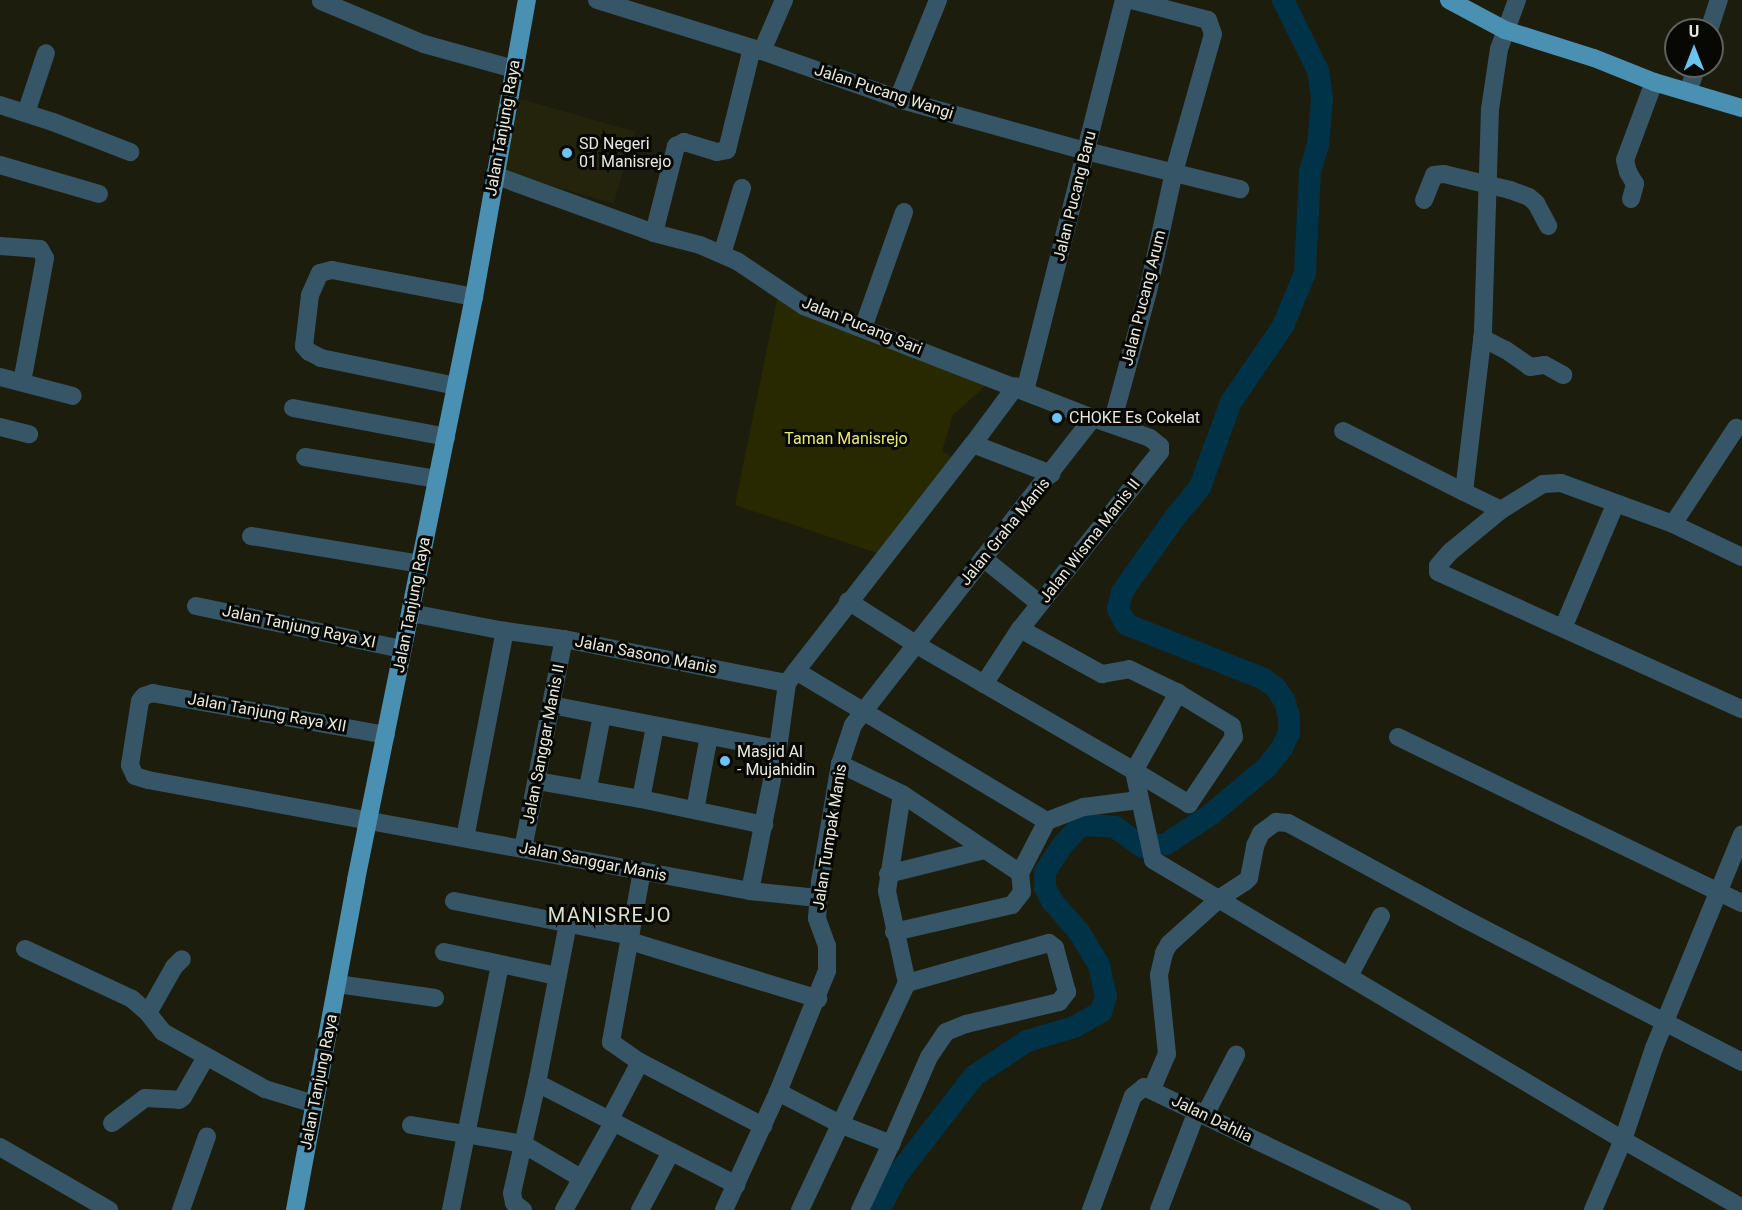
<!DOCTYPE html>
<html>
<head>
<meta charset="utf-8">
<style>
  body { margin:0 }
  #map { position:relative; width:1742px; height:1210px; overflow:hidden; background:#1d1d0d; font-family:Roboto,sans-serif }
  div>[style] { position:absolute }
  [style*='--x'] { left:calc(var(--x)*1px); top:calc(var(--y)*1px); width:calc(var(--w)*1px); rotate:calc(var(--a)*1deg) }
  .built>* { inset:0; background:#24240c; transform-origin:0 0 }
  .green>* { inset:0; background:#292900 }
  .river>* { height:22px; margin:-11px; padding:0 11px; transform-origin:11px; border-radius:11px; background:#003348 }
  .minor>* { height:18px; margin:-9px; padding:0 9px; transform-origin:9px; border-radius:9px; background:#365667 }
  .major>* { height:18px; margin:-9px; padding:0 9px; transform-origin:9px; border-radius:9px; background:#4a90b3 }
  .dots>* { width:16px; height:16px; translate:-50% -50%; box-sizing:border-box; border:3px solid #070703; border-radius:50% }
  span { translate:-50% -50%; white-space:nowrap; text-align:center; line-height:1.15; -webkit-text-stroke:6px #070703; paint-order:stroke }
  .street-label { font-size:16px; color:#e8e9de }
  .poi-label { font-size:16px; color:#e8e9de }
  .left { translate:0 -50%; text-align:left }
  .park-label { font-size:16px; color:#e6e97a }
  .quarter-label { font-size:20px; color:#dee0ca; letter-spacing:1.5px }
  .north { position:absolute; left:1664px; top:18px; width:60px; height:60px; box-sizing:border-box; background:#070703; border:2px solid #61615b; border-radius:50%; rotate:0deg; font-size:16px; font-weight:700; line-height:24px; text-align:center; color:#e8e9de }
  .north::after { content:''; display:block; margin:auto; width:21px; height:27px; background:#6ac3f1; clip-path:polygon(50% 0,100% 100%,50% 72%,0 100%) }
</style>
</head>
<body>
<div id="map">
  <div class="built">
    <div style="left:521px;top:99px;width:118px;height:75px;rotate:16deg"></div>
  </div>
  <div class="green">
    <div style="clip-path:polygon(778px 295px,992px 380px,953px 415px,942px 451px,957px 460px,880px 554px,735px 505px)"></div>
  </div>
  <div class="river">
    <div style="--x:879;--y:1210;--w:41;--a:-62.2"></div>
    <div style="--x:898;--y:1174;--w:124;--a:-52.2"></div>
    <div style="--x:974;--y:1076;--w:64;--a:-33.4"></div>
    <div style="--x:1027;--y:1041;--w:49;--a:-16.6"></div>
    <div style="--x:1074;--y:1027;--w:31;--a:-29"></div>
    <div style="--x:1101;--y:1012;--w:17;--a:-73"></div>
    <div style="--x:1106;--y:996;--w:32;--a:-103"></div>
    <div style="--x:1099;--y:965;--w:39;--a:-121"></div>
    <div style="--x:1079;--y:932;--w:41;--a:-131.1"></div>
    <div style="--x:1052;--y:901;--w:16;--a:-117"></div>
    <div style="--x:1045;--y:887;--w:15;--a:-90"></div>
    <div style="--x:1045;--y:872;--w:30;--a:-57"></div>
    <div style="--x:1061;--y:847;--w:30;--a:-48"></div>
    <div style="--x:1081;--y:825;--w:34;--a:3"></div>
    <div style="--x:1115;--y:827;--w:34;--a:36"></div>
    <div style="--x:1143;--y:847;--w:23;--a:-7"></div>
    <div style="--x:1166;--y:844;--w:53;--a:-33.4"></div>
    <div style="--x:1210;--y:815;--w:73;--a:-40"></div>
    <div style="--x:1266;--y:768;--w:26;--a:-51"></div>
    <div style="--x:1282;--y:748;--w:17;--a:-65"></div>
    <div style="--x:1289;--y:733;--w:16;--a:-90"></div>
    <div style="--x:1289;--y:717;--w:16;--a:-105"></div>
    <div style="--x:1285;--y:702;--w:17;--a:-123"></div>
    <div style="--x:1276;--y:688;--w:15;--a:-143"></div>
    <div style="--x:1264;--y:679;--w:149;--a:-158.3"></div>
    <div style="--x:1126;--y:624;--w:17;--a:-118"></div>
    <div style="--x:1118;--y:609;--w:17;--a:-77"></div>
    <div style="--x:1122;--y:592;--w:93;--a:-54.6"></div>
    <div style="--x:1176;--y:516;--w:38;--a:-50"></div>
    <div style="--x:1200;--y:487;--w:90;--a:-70"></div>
    <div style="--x:1231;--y:402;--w:92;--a:-55.6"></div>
    <div style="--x:1283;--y:326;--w:57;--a:-67.5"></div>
    <div style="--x:1305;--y:273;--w:102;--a:-87.2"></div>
    <div style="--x:1310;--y:171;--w:27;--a:-73"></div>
    <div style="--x:1318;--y:145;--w:47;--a:-85.1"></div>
    <div style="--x:1322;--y:98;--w:27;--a:-98"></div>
    <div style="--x:1318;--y:71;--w:79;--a:-116.2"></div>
  </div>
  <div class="minor">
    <div style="--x:597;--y:0;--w:173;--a:17.2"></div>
    <div style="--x:762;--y:51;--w:144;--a:19.4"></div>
    <div style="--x:898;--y:99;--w:195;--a:15.5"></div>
    <div style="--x:1086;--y:151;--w:159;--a:13.9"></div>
    <div style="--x:1517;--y:0;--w:52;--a:110.2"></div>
    <div style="--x:1499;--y:49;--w:61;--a:98.5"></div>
    <div style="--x:1490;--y:109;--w:223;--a:91.8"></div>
    <div style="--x:1483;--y:332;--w:161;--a:96.8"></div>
    <div style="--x:1464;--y:492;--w:41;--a:25.9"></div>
    <div style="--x:1501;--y:510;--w:49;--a:-31.8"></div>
    <div style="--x:1543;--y:484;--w:18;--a:-3"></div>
    <div style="--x:1561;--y:483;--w:119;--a:20.1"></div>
    <div style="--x:1673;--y:524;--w:76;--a:25.6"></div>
    <div style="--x:321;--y:1;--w:112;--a:22.7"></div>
    <div style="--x:424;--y:44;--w:93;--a:15.5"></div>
    <div style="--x:1709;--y:30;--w:32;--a:-72"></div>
    <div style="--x:762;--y:51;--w:56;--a:-66.7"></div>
    <div style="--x:1688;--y:92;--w:28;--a:-71"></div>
    <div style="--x:898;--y:99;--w:107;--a:-68"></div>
    <div style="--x:0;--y:105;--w:56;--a:17.8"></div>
    <div style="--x:53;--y:122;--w:83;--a:21.3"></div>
    <div style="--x:26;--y:113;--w:63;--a:-71.6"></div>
    <div style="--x:0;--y:165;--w:103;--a:16.3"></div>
    <div style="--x:494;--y:175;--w:170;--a:19.9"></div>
    <div style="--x:654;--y:233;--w:48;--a:14.6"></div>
    <div style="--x:700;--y:245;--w:40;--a:23.4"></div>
    <div style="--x:737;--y:261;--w:81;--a:33.9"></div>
    <div style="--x:804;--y:306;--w:310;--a:21.2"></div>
    <div style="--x:1093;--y:418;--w:60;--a:19.3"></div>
    <div style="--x:1150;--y:438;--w:13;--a:39"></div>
    <div style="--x:1160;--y:446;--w:6;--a:90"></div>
    <div style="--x:1160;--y:452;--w:226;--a:128.3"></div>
    <div style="--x:1020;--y:629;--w:66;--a:123.2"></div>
    <div style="--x:1631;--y:199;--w:16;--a:-75"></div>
    <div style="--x:1635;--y:184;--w:14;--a:-120"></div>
    <div style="--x:1628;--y:172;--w:12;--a:-104"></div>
    <div style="--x:1625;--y:160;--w:83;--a:-69.6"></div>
    <div style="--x:1424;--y:200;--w:27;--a:-68"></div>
    <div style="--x:1434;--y:175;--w:10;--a:-6"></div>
    <div style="--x:1444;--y:174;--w:68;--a:13.6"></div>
    <div style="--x:1510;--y:190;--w:20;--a:20"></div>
    <div style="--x:1529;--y:197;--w:9;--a:41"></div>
    <div style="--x:1536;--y:203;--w:26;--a:62"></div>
    <div style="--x:654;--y:233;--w:90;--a:-75.8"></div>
    <div style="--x:676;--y:146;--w:9;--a:-27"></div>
    <div style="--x:684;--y:142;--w:34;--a:17"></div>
    <div style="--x:717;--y:152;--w:10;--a:-11"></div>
    <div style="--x:727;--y:150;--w:105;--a:-76.2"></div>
    <div style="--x:0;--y:246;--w:40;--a:4.3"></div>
    <div style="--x:40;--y:249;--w:10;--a:61"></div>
    <div style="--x:45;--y:258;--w:126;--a:100.5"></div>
    <div style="--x:722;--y:254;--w:69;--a:-73.1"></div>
    <div style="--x:863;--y:328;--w:123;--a:-70.5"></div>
    <div style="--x:1482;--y:338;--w:27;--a:27"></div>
    <div style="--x:1506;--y:350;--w:29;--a:35"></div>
    <div style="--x:1530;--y:367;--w:15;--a:-8"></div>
    <div style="--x:1545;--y:365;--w:21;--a:29"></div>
    <div style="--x:0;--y:377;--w:75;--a:14.6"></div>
    <div style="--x:456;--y:386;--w:138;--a:-168.3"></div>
    <div style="--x:321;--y:358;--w:13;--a:-153"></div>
    <div style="--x:309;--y:352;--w:8;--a:-130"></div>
    <div style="--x:304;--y:346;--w:51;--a:-83.3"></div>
    <div style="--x:310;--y:295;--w:24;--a:-66"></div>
    <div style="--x:320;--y:273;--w:12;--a:-14"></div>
    <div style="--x:332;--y:270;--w:145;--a:10.8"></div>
    <div style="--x:1025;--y:391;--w:403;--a:-75.8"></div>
    <div style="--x:293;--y:408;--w:156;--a:10.7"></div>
    <div style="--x:1112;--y:423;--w:137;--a:-74.7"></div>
    <div style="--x:1148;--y:291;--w:122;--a:-77.7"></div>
    <div style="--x:1174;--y:172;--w:143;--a:-74.2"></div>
    <div style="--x:1213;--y:34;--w:15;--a:-110"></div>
    <div style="--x:1208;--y:20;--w:80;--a:-165.4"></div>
    <div style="--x:0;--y:427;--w:30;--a:14"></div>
    <div style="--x:1343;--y:431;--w:136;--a:26.8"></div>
    <div style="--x:973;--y:444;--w:72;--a:-53.4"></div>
    <div style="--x:305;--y:457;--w:134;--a:9.5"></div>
    <div style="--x:1501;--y:510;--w:66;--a:140.5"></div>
    <div style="--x:1450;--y:552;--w:18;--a:131"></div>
    <div style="--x:1438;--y:566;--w:6;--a:90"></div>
    <div style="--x:1438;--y:572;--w:333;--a:24.3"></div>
    <div style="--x:1673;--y:524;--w:115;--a:-56.7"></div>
    <div style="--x:251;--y:536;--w:171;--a:9.4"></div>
    <div style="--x:983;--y:558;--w:73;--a:38.9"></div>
    <div style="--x:848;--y:601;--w:82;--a:32.5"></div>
    <div style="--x:917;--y:645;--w:251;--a:30.1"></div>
    <div style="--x:1134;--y:771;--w:91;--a:77.9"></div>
    <div style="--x:1153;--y:860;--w:547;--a:30.78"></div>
    <div style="--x:1623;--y:1140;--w:137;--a:29.7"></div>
    <div style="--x:196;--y:606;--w:210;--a:11.8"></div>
    <div style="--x:411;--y:613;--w:90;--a:10.9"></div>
    <div style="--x:499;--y:630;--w:66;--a:7.9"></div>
    <div style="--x:564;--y:639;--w:227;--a:11.2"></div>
    <div style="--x:1563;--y:628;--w:134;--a:-67.1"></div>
    <div style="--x:1020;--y:629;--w:94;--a:28.8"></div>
    <div style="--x:1102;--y:674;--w:27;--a:-10"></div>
    <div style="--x:1129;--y:669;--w:55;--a:26.1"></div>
    <div style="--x:1178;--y:693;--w:63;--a:31.4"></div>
    <div style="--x:1232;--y:726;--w:11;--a:80"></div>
    <div style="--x:1234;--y:737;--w:81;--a:123.9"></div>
    <div style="--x:1189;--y:804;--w:64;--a:-149"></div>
    <div style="--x:1134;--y:771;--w:90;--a:-60.6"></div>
    <div style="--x:796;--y:671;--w:292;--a:30.9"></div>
    <div style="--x:551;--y:705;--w:231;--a:11"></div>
    <div style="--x:386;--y:735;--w:237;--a:-169.8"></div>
    <div style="--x:153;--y:693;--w:9;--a:162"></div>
    <div style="--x:144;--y:696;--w:6;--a:129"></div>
    <div style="--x:140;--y:701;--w:65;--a:98.9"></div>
    <div style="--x:130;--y:765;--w:12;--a:66"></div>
    <div style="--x:135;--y:776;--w:14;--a:17"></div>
    <div style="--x:148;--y:780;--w:612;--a:10.45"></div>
    <div style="--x:750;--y:891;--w:68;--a:5.9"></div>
    <div style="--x:1398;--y:737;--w:382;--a:25.8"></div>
    <div style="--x:840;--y:764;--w:69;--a:25.8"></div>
    <div style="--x:902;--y:794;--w:142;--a:33.8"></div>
    <div style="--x:537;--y:781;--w:106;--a:9.8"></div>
    <div style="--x:641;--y:799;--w:126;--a:11.9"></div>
    <div style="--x:588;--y:788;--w:74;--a:-79.1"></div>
    <div style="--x:641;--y:799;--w:74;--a:-79.1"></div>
    <div style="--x:695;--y:810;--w:75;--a:-79.3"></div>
    <div style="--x:465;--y:838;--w:211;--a:-79.1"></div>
    <div style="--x:523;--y:849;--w:214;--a:-79"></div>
    <div style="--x:642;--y:871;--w:174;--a:100.3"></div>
    <div style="--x:611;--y:1042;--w:35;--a:35"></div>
    <div style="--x:640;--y:1062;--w:139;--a:27.5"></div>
    <div style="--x:888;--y:874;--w:99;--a:-14"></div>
    <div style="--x:750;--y:891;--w:145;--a:-78.8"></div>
    <div style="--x:778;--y:749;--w:67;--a:-82.2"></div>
    <div style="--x:787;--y:683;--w:15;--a:-53"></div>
    <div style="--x:796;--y:671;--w:288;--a:-52.1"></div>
    <div style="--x:973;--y:444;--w:84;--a:21"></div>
    <div style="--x:454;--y:901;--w:179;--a:11.2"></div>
    <div style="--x:894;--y:932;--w:121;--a:-12.9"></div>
    <div style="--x:1012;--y:905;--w:16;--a:-52"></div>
    <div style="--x:1022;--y:892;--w:19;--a:-96"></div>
    <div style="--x:1020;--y:873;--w:59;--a:-62.6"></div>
    <div style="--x:1047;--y:821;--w:40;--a:-21"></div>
    <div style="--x:1084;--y:807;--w:55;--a:-7.3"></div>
    <div style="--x:630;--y:941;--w:197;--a:17.1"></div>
    <div style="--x:25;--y:949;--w:118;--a:25"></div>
    <div style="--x:132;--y:999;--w:21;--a:41"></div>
    <div style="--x:148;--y:1013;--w:24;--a:52"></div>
    <div style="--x:163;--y:1032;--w:117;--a:29.2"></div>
    <div style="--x:265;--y:1089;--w:51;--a:17"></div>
    <div style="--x:444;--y:952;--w:116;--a:12"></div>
    <div style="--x:1349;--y:976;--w:68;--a:-61.9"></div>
    <div style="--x:337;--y:984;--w:99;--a:8.1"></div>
    <div style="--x:148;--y:1013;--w:53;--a:-60.5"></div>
    <div style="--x:174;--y:967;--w:11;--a:-45"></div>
    <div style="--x:537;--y:1083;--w:224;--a:27.1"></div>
    <div style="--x:1152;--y:1089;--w:38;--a:-67"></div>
    <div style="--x:1167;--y:1054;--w:79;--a:-95.8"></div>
    <div style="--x:1159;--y:975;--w:23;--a:-77"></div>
    <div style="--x:1164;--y:953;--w:10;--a:-61"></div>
    <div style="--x:1169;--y:944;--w:69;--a:-42"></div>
    <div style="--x:1220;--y:898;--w:30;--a:-33"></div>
    <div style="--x:1245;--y:882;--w:6;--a:-45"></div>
    <div style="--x:1249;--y:878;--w:33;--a:-79"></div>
    <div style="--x:1255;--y:846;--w:14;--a:-65"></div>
    <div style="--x:1261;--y:833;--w:19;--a:-36"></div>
    <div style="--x:1276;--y:822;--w:12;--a:5"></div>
    <div style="--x:1288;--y:823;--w:199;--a:28.5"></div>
    <div style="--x:1463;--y:918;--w:314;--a:27.3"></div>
    <div style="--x:778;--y:1092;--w:72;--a:27.3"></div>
    <div style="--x:842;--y:1125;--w:53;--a:21.2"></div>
    <div style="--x:891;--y:1144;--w:95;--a:-66.4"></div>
    <div style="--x:929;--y:1057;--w:30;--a:-56"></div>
    <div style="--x:946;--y:1032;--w:22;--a:-22"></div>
    <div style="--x:966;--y:1024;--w:96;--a:-13.3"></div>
    <div style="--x:1059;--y:1002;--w:13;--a:-51"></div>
    <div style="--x:1067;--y:992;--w:46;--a:-105.3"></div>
    <div style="--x:1055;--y:948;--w:8;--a:-140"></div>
    <div style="--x:1049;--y:943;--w:148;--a:164.3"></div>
    <div style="--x:1205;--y:1115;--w:68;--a:-62.7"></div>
    <div style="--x:610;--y:1119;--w:64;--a:-62.2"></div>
    <div style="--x:112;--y:1123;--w:41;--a:-37.1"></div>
    <div style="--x:145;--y:1098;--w:34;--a:3"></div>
    <div style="--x:179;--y:1100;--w:5;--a:-37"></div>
    <div style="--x:183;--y:1097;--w:46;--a:-60.1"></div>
    <div style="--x:411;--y:1125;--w:114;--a:9.6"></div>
    <div style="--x:523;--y:1144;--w:67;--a:30.4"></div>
    <div style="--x:0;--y:1147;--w:126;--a:30"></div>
    <div style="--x:181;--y:1210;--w:78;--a:-70.6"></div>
    <div style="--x:451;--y:1210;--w:250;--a:-78.7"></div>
    <div style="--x:523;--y:1210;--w:11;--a:-142"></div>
    <div style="--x:514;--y:1203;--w:10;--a:-101"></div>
    <div style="--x:512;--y:1193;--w:113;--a:-77.2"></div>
    <div style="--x:537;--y:1083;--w:162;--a:-79"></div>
    <div style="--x:564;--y:1210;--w:102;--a:-60.7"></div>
    <div style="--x:640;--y:1210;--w:66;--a:-61.9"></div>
    <div style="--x:724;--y:1210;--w:130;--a:-65.4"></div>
    <div style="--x:778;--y:1092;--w:131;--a:-68"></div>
    <div style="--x:827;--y:971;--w:25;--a:-90"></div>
    <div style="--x:827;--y:946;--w:30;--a:-110"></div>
    <div style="--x:817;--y:918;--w:36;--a:-85"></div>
    <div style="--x:820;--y:882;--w:120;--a:-80.4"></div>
    <div style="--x:840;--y:764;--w:41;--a:-71.6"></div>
    <div style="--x:853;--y:725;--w:390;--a:-52"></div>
    <div style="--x:800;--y:1210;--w:251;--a:-64.8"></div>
    <div style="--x:907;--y:983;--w:94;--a:-102.3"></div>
    <div style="--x:887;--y:891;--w:98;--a:-81.2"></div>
    <div style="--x:860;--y:1210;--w:75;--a:-64.8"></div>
    <div style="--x:1091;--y:1210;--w:121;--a:-69.8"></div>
    <div style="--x:1133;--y:1096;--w:14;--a:-39"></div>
    <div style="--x:1144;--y:1087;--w:286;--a:25.5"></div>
    <div style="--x:1159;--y:1210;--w:106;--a:-69"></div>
    <div style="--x:1593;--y:1210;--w:76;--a:-66.8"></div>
    <div style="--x:1623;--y:1140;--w:97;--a:-71.4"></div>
    <div style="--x:1654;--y:1048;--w:231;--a:-67.6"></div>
  </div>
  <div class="major">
    <div style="--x:1449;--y:0;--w:64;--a:28.2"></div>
    <div style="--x:1505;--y:30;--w:93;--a:17.5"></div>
    <div style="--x:1594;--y:58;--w:65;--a:21.8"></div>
    <div style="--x:1654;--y:82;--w:92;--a:16.5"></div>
    <div style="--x:295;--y:1210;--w:336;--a:-79.5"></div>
    <div style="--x:356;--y:880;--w:595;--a:-78.56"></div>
    <div style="--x:474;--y:297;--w:302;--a:-79.9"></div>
  </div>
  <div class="dots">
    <div style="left:567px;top:153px;background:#6ac3f1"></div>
    <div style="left:1057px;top:418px;background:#6ac3f1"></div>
    <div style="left:725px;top:761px;background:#6ac3f1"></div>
  </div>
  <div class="street-label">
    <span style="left:884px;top:92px;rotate:18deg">Jalan Pucang Wangi</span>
    <span style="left:503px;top:128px;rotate:-80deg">Jalan Tanjung Raya</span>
    <span style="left:1075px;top:196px;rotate:-76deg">Jalan Pucang Baru</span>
    <span style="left:1144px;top:298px;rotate:-76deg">Jalan Pucang Arum</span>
    <span style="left:862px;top:326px;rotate:22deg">Jalan Pucang Sari</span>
    <span style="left:1005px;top:532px;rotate:-51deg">Jalan Graha Manis</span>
    <span style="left:1090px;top:541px;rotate:-52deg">Jalan Wisma Manis II</span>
    <span style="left:412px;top:605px;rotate:-79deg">Jalan Tanjung Raya</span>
    <span style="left:299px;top:627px;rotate:12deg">Jalan Tanjung Raya XI</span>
    <span style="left:646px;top:655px;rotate:11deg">Jalan Sasono Manis</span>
    <span style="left:267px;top:713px;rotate:10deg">Jalan Tanjung Raya XII</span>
    <span style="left:544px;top:744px;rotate:-79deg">Jalan Sanggar Manis II</span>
    <span style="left:830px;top:837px;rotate:-81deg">Jalan Tumpak Manis</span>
    <span style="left:593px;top:862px;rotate:11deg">Jalan Sanggar Manis</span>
    <span style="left:319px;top:1082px;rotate:-79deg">Jalan Tanjung Raya</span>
    <span style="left:1212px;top:1119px;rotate:26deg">Jalan Dahlia</span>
  </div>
  <div class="poi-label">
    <span class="left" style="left:579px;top:153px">SD Negeri<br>01 Manisrejo</span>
    <span class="left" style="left:1069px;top:418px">CHOKE Es Cokelat</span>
    <span class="left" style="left:737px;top:761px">Masjid Al<br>- Mujahidin</span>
  </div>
  <div class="park-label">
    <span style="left:846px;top:439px">Taman Manisrejo</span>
  </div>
  <div class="quarter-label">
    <span style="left:610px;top:915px">MANISREJO</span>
  </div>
  <div class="north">U</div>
</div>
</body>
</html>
